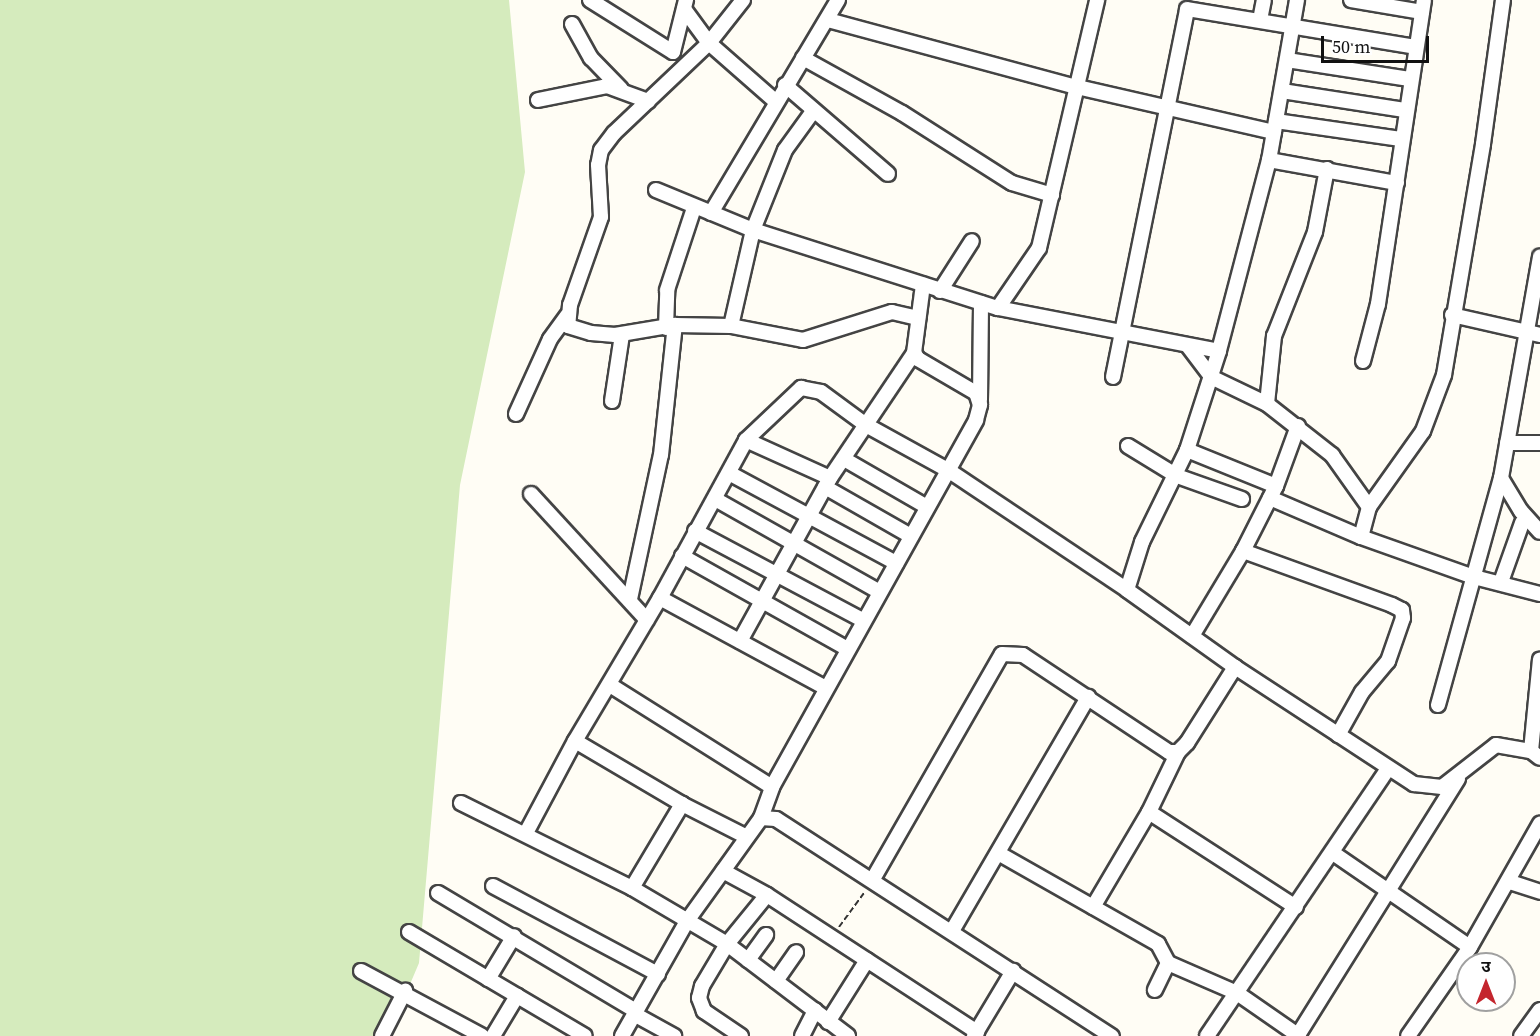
<!DOCTYPE html>
<html>
<head>
<meta charset="utf-8">
<style>
  body { margin:0 }
  #map { position:relative; width:1540px; height:1036px; overflow:hidden; background:#fffdf5; font-family:"Source Serif 4","Noto Sans Devanagari",serif }
  div>[style] { position:absolute }
  [style*='--x'] { left:calc(var(--x)*1px); top:calc(var(--y)*1px); width:calc(var(--w)*1px); rotate:calc(var(--a)*1deg) }
  .green>* { inset:0; background:#d5ebbd }
  .path>* { height:2px; margin-top:-1px; transform-origin:0; background:repeating-linear-gradient(90deg,#333 0 6px,transparent 0 9px) }
  .roads { filter:drop-shadow(2px 0 #444) drop-shadow(-2px 0 #444) drop-shadow(0 2px #444) drop-shadow(0 -2px #444) }
  .street>* { height:14px; margin:-7px; padding:0 7px; transform-origin:7px; border-radius:7px; background:#fff }
  span { translate:-50% -50%; white-space:nowrap; text-align:center; line-height:1.15; -webkit-text-stroke:6px #fff; paint-order:stroke }
  .north { position:absolute; left:1456px; top:952px; width:60px; height:60px; box-sizing:border-box; background:#fff; border:2px solid #a0a0a0; border-radius:50%; rotate:0deg; font-size:16px; font-weight:700; line-height:24px; text-align:center; color:#111 }
  .north::after { content:''; display:block; margin:auto; width:21px; height:27px; background:#c4262e; clip-path:polygon(50% 0,100% 100%,50% 72%,0 100%) }
  .scale { position:absolute; left:1321px; top:36px; width:108px; height:27px; box-sizing:border-box; border:3px solid #111; border-top:0; padding-left:8px; font-size:18px; line-height:21px; white-space:nowrap; color:#111; -webkit-text-stroke:4px #fff; paint-order:stroke }
</style>
</head>
<body>
<div id="map">
  <div class="green">
    <div style="clip-path:polygon(0 0,509px 0,525px 172px,460px 485px,419px 963px,388px 1036px,0 1036px)"></div>
  </div>
  <div class="path">
    <div style="--x:839;--y:927;--w:42;--a:-53.7"></div>
  </div>
  <div class="roads">
    <div class="street">
      <div style="--x:590;--y:0;--w:98;--a:32.1"></div>
      <div style="--x:673;--y:52;--w:54;--a:-76"></div>
      <div style="--x:743;--y:0;--w:55;--a:128.3"></div>
      <div style="--x:709;--y:43;--w:131;--a:136.5"></div>
      <div style="--x:614;--y:133;--w:21;--a:127"></div>
      <div style="--x:601;--y:150;--w:15;--a:101"></div>
      <div style="--x:598;--y:165;--w:52;--a:86.7"></div>
      <div style="--x:601;--y:217;--w:93;--a:109.4"></div>
      <div style="--x:570;--y:305;--w:21;--a:95"></div>
      <div style="--x:568;--y:326;--w:24;--a:17"></div>
      <div style="--x:591;--y:333;--w:24;--a:5"></div>
      <div style="--x:615;--y:335;--w:61;--a:-9.5"></div>
      <div style="--x:675;--y:325;--w:56;--a:1"></div>
      <div style="--x:731;--y:326;--w:73;--a:11"></div>
      <div style="--x:803;--y:340;--w:93;--a:-17.5"></div>
      <div style="--x:892;--y:312;--w:27;--a:13"></div>
      <div style="--x:1297;--y:0;--w:162;--a:99.9"></div>
      <div style="--x:1269;--y:160;--w:197;--a:104.7"></div>
      <div style="--x:1219;--y:351;--w:104;--a:107.9"></div>
      <div style="--x:1187;--y:450;--w:102;--a:116.1"></div>
      <div style="--x:1142;--y:542;--w:50;--a:107.4"></div>
      <div style="--x:1127;--y:590;--w:133;--a:35.5"></div>
      <div style="--x:1235;--y:667;--w:214;--a:33.2"></div>
      <div style="--x:1414;--y:784;--w:28;--a:6"></div>
      <div style="--x:1442;--y:787;--w:68;--a:-37.9"></div>
      <div style="--x:1496;--y:745;--w:36;--a:10"></div>
      <div style="--x:1531;--y:751;--w:11;--a:38"></div>
      <div style="--x:1351;--y:0;--w:72;--a:9.6"></div>
      <div style="--x:684;--y:9;--w:42;--a:53.7"></div>
      <div style="--x:709;--y:43;--w:88;--a:41.3"></div>
      <div style="--x:828;--y:20;--w:258;--a:15.1"></div>
      <div style="--x:1077;--y:87;--w:202;--a:12.9"></div>
      <div style="--x:1260;--y:20;--w:20;--a:-79"></div>
      <div style="--x:572;--y:24;--w:39;--a:61"></div>
      <div style="--x:591;--y:58;--w:43;--a:45.9"></div>
      <div style="--x:803;--y:58;--w:113;--a:29.1"></div>
      <div style="--x:902;--y:113;--w:130;--a:32.5"></div>
      <div style="--x:1012;--y:183;--w:42;--a:16.7"></div>
      <div style="--x:1287;--y:60;--w:124;--a:8.8"></div>
      <div style="--x:785;--y:85;--w:136;--a:40.8"></div>
      <div style="--x:1282;--y:91;--w:124;--a:8.8"></div>
      <div style="--x:538;--y:100;--w:70;--a:-11.5"></div>
      <div style="--x:607;--y:86;--w:44;--a:20.1"></div>
      <div style="--x:1276;--y:121;--w:126;--a:8.2"></div>
      <div style="--x:1269;--y:160;--w:130;--a:10.2"></div>
      <div style="--x:1327;--y:169;--w:64;--a:100.8"></div>
      <div style="--x:1315;--y:232;--w:112;--a:111.5"></div>
      <div style="--x:1274;--y:336;--w:68;--a:95.9"></div>
      <div style="--x:1267;--y:404;--w:83;--a:38.1"></div>
      <div style="--x:1332;--y:455;--w:64;--a:54.6"></div>
      <div style="--x:656;--y:190;--w:105;--a:22.4"></div>
      <div style="--x:753;--y:230;--w:257;--a:17.7"></div>
      <div style="--x:998;--y:308;--w:225;--a:11"></div>
      <div style="--x:711;--y:213;--w:248;--a:-59.2"></div>
      <div style="--x:940;--y:291;--w:59;--a:-57.4"></div>
      <div style="--x:998;--y:308;--w:73;--a:-55.7"></div>
      <div style="--x:1039;--y:248;--w:255;--a:-76.8"></div>
      <div style="--x:1452;--y:315;--w:90;--a:12.8"></div>
      <div style="--x:731;--y:326;--w:98;--a:-77.1"></div>
      <div style="--x:753;--y:230;--w:86;--a:-68.2"></div>
      <div style="--x:785;--y:150;--w:49;--a:-54.1"></div>
      <div style="--x:666;--y:328;--w:38;--a:-88"></div>
      <div style="--x:667;--y:290;--w:86;--a:-71.8"></div>
      <div style="--x:1188;--y:346;--w:39;--a:53"></div>
      <div style="--x:1211;--y:377;--w:62;--a:25.7"></div>
      <div style="--x:1363;--y:361;--w:59;--a:-75.3"></div>
      <div style="--x:1378;--y:304;--w:307;--a:-81.4"></div>
      <div style="--x:1113;--y:377;--w:375;--a:-78.6"></div>
      <div style="--x:1187;--y:9;--w:232;--a:9.4"></div>
      <div style="--x:980;--y:400;--w:97;--a:-89.4"></div>
      <div style="--x:612;--y:401;--w:67;--a:-81.4"></div>
      <div style="--x:516;--y:414;--w:82;--a:-65.6"></div>
      <div style="--x:550;--y:339;--w:29;--a:-54"></div>
      <div style="--x:1298;--y:426;--w:64;--a:110.1"></div>
      <div style="--x:1276;--y:486;--w:73;--a:116.9"></div>
      <div style="--x:1243;--y:551;--w:158;--a:19.9"></div>
      <div style="--x:1392;--y:605;--w:11;--a:27"></div>
      <div style="--x:1402;--y:610;--w:8;--a:83"></div>
      <div style="--x:1403;--y:618;--w:46;--a:109.2"></div>
      <div style="--x:1388;--y:661;--w:40;--a:130"></div>
      <div style="--x:1362;--y:692;--w:49;--a:119.2"></div>
      <div style="--x:746;--y:440;--w:92;--a:24.3"></div>
      <div style="--x:1507;--y:443;--w:33;--a:0"></div>
      <div style="--x:1128;--y:446;--w:57;--a:31.5"></div>
      <div style="--x:1177;--y:476;--w:69;--a:19.5"></div>
      <div style="--x:1187;--y:450;--w:96;--a:22"></div>
      <div style="--x:844;--y:459;--w:96;--a:30"></div>
      <div style="--x:729;--y:473;--w:190;--a:28.3"></div>
      <div style="--x:1501;--y:478;--w:39;--a:59"></div>
      <div style="--x:1521;--y:511;--w:28;--a:48"></div>
      <div style="--x:825;--y:487;--w:99;--a:29.7"></div>
      <div style="--x:531;--y:494;--w:171;--a:47.4"></div>
      <div style="--x:1270;--y:498;--w:99;--a:23.2"></div>
      <div style="--x:1361;--y:537;--w:120;--a:19.5"></div>
      <div style="--x:1474;--y:577;--w:68;--a:14.4"></div>
      <div style="--x:715;--y:499;--w:189;--a:29.4"></div>
      <div style="--x:695;--y:531;--w:191;--a:28"></div>
      <div style="--x:1361;--y:537;--w:31;--a:-75"></div>
      <div style="--x:1369;--y:507;--w:93;--a:-54.6"></div>
      <div style="--x:1423;--y:431;--w:60;--a:-69.4"></div>
      <div style="--x:1444;--y:375;--w:234;--a:-80.4"></div>
      <div style="--x:1483;--y:144;--w:145;--a:-82.1"></div>
      <div style="--x:682;--y:556;--w:190;--a:29.3"></div>
      <div style="--x:1501;--y:582;--w:63;--a:-70.4"></div>
      <div style="--x:660;--y:598;--w:189;--a:28.5"></div>
      <div style="--x:630;--y:599;--w:147;--a:-77.9"></div>
      <div style="--x:661;--y:455;--w:131;--a:-83.9"></div>
      <div style="--x:1192;--y:636;--w:99;--a:-59"></div>
      <div style="--x:740;--y:641;--w:186;--a:-61.1"></div>
      <div style="--x:830;--y:478;--w:151;--a:-56.1"></div>
      <div style="--x:610;--y:685;--w:191;--a:32.2"></div>
      <div style="--x:1438;--y:705;--w:236;--a:-74.5"></div>
      <div style="--x:1501;--y:478;--w:225;--a:-80"></div>
      <div style="--x:1531;--y:751;--w:92;--a:-84.4"></div>
      <div style="--x:461;--y:803;--w:191;--a:26.4"></div>
      <div style="--x:632;--y:888;--w:110;--a:30.5"></div>
      <div style="--x:727;--y:944;--w:152;--a:37.2"></div>
      <div style="--x:1149;--y:812;--w:175;--a:32.9"></div>
      <div style="--x:761;--y:818;--w:15;--a:4"></div>
      <div style="--x:776;--y:819;--w:400;--a:32.9"></div>
      <div style="--x:526;--y:833;--w:104;--a:-62"></div>
      <div style="--x:745;--y:836;--w:71;--a:-153.1"></div>
      <div style="--x:682;--y:804;--w:124;--a:-149.5"></div>
      <div style="--x:575;--y:741;--w:166;--a:-59.3"></div>
      <div style="--x:660;--y:598;--w:180;--a:-61.4"></div>
      <div style="--x:746;--y:440;--w:76;--a:-43.4"></div>
      <div style="--x:801;--y:388;--w:20;--a:11"></div>
      <div style="--x:821;--y:392;--w:56;--a:36.3"></div>
      <div style="--x:866;--y:425;--w:94;--a:28.8"></div>
      <div style="--x:948;--y:470;--w:216;--a:33.8"></div>
      <div style="--x:998;--y:853;--w:184;--a:29.6"></div>
      <div style="--x:1158;--y:944;--w:21;--a:62"></div>
      <div style="--x:1168;--y:963;--w:30;--a:116"></div>
      <div style="--x:1333;--y:853;--w:166;--a:34.5"></div>
      <div style="--x:723;--y:871;--w:50;--a:28.6"></div>
      <div style="--x:767;--y:895;--w:251;--a:33.1"></div>
      <div style="--x:873;--y:879;--w:259;--a:-60.2"></div>
      <div style="--x:1002;--y:654;--w:21;--a:3"></div>
      <div style="--x:1023;--y:655;--w:175;--a:33.6"></div>
      <div style="--x:1169;--y:752;--w:9;--a:0"></div>
      <div style="--x:1510;--y:882;--w:32;--a:18"></div>
      <div style="--x:493;--y:886;--w:187;--a:28.1"></div>
      <div style="--x:632;--y:888;--w:98;--a:-59.2"></div>
      <div style="--x:438;--y:893;--w:230;--a:30.8"></div>
      <div style="--x:1093;--y:907;--w:110;--a:-59.5"></div>
      <div style="--x:1149;--y:812;--w:67;--a:-64.2"></div>
      <div style="--x:1178;--y:752;--w:13;--a:-45"></div>
      <div style="--x:1187;--y:743;--w:90;--a:-57.7"></div>
      <div style="--x:952;--y:931;--w:271;--a:-59.8"></div>
      <div style="--x:409;--y:932;--w:204;--a:30.6"></div>
      <div style="--x:748;--y:960;--w:31;--a:-54"></div>
      <div style="--x:1168;--y:963;--w:75;--a:23.5"></div>
      <div style="--x:1237;--y:993;--w:75;--a:34.7"></div>
      <div style="--x:361;--y:971;--w:137;--a:28.2"></div>
      <div style="--x:488;--y:979;--w:50;--a:-58.8"></div>
      <div style="--x:776;--y:981;--w:35;--a:-55"></div>
      <div style="--x:634;--y:1014;--w:46;--a:28.8"></div>
      <div style="--x:828;--y:1022;--w:73;--a:-57.8"></div>
      <div style="--x:1298;--y:1035;--w:302;--a:-58"></div>
      <div style="--x:382;--y:1036;--w:51;--a:-62.9"></div>
      <div style="--x:493;--y:1036;--w:47;--a:-59"></div>
      <div style="--x:622;--y:1036;--w:132;--a:-60.5"></div>
      <div style="--x:687;--y:921;--w:127;--a:-54.3"></div>
      <div style="--x:761;--y:818;--w:33;--a:-70"></div>
      <div style="--x:772;--y:787;--w:420;--a:-60.9"></div>
      <div style="--x:976;--y:420;--w:16;--a:-75"></div>
      <div style="--x:980;--y:405;--w:13;--a:-108"></div>
      <div style="--x:976;--y:393;--w:67;--a:-149.6"></div>
      <div style="--x:918;--y:359;--w:7;--a:-124"></div>
      <div style="--x:914;--y:353;--w:69;--a:-82.5"></div>
      <div style="--x:741;--y:1036;--w:45;--a:-146"></div>
      <div style="--x:704;--y:1011;--w:14;--a:-111"></div>
      <div style="--x:699;--y:998;--w:12;--a:-76"></div>
      <div style="--x:702;--y:986;--w:49;--a:-59.2"></div>
      <div style="--x:727;--y:944;--w:63;--a:-50.8"></div>
      <div style="--x:802;--y:1036;--w:29;--a:-63"></div>
      <div style="--x:974;--y:1036;--w:76;--a:-59"></div>
      <div style="--x:1207;--y:1036;--w:323;--a:-55.9"></div>
      <div style="--x:1408;--y:1036;--w:108;--a:-55.1"></div>
      <div style="--x:1470;--y:947;--w:142;--a:-60.4"></div>
      <div style="--x:1521;--y:1036;--w:32;--a:-54"></div>
    </div>
  </div>
  <div class="north">उ</div>
  <div class="scale">50 m</div>
</div>
</body>
</html>
